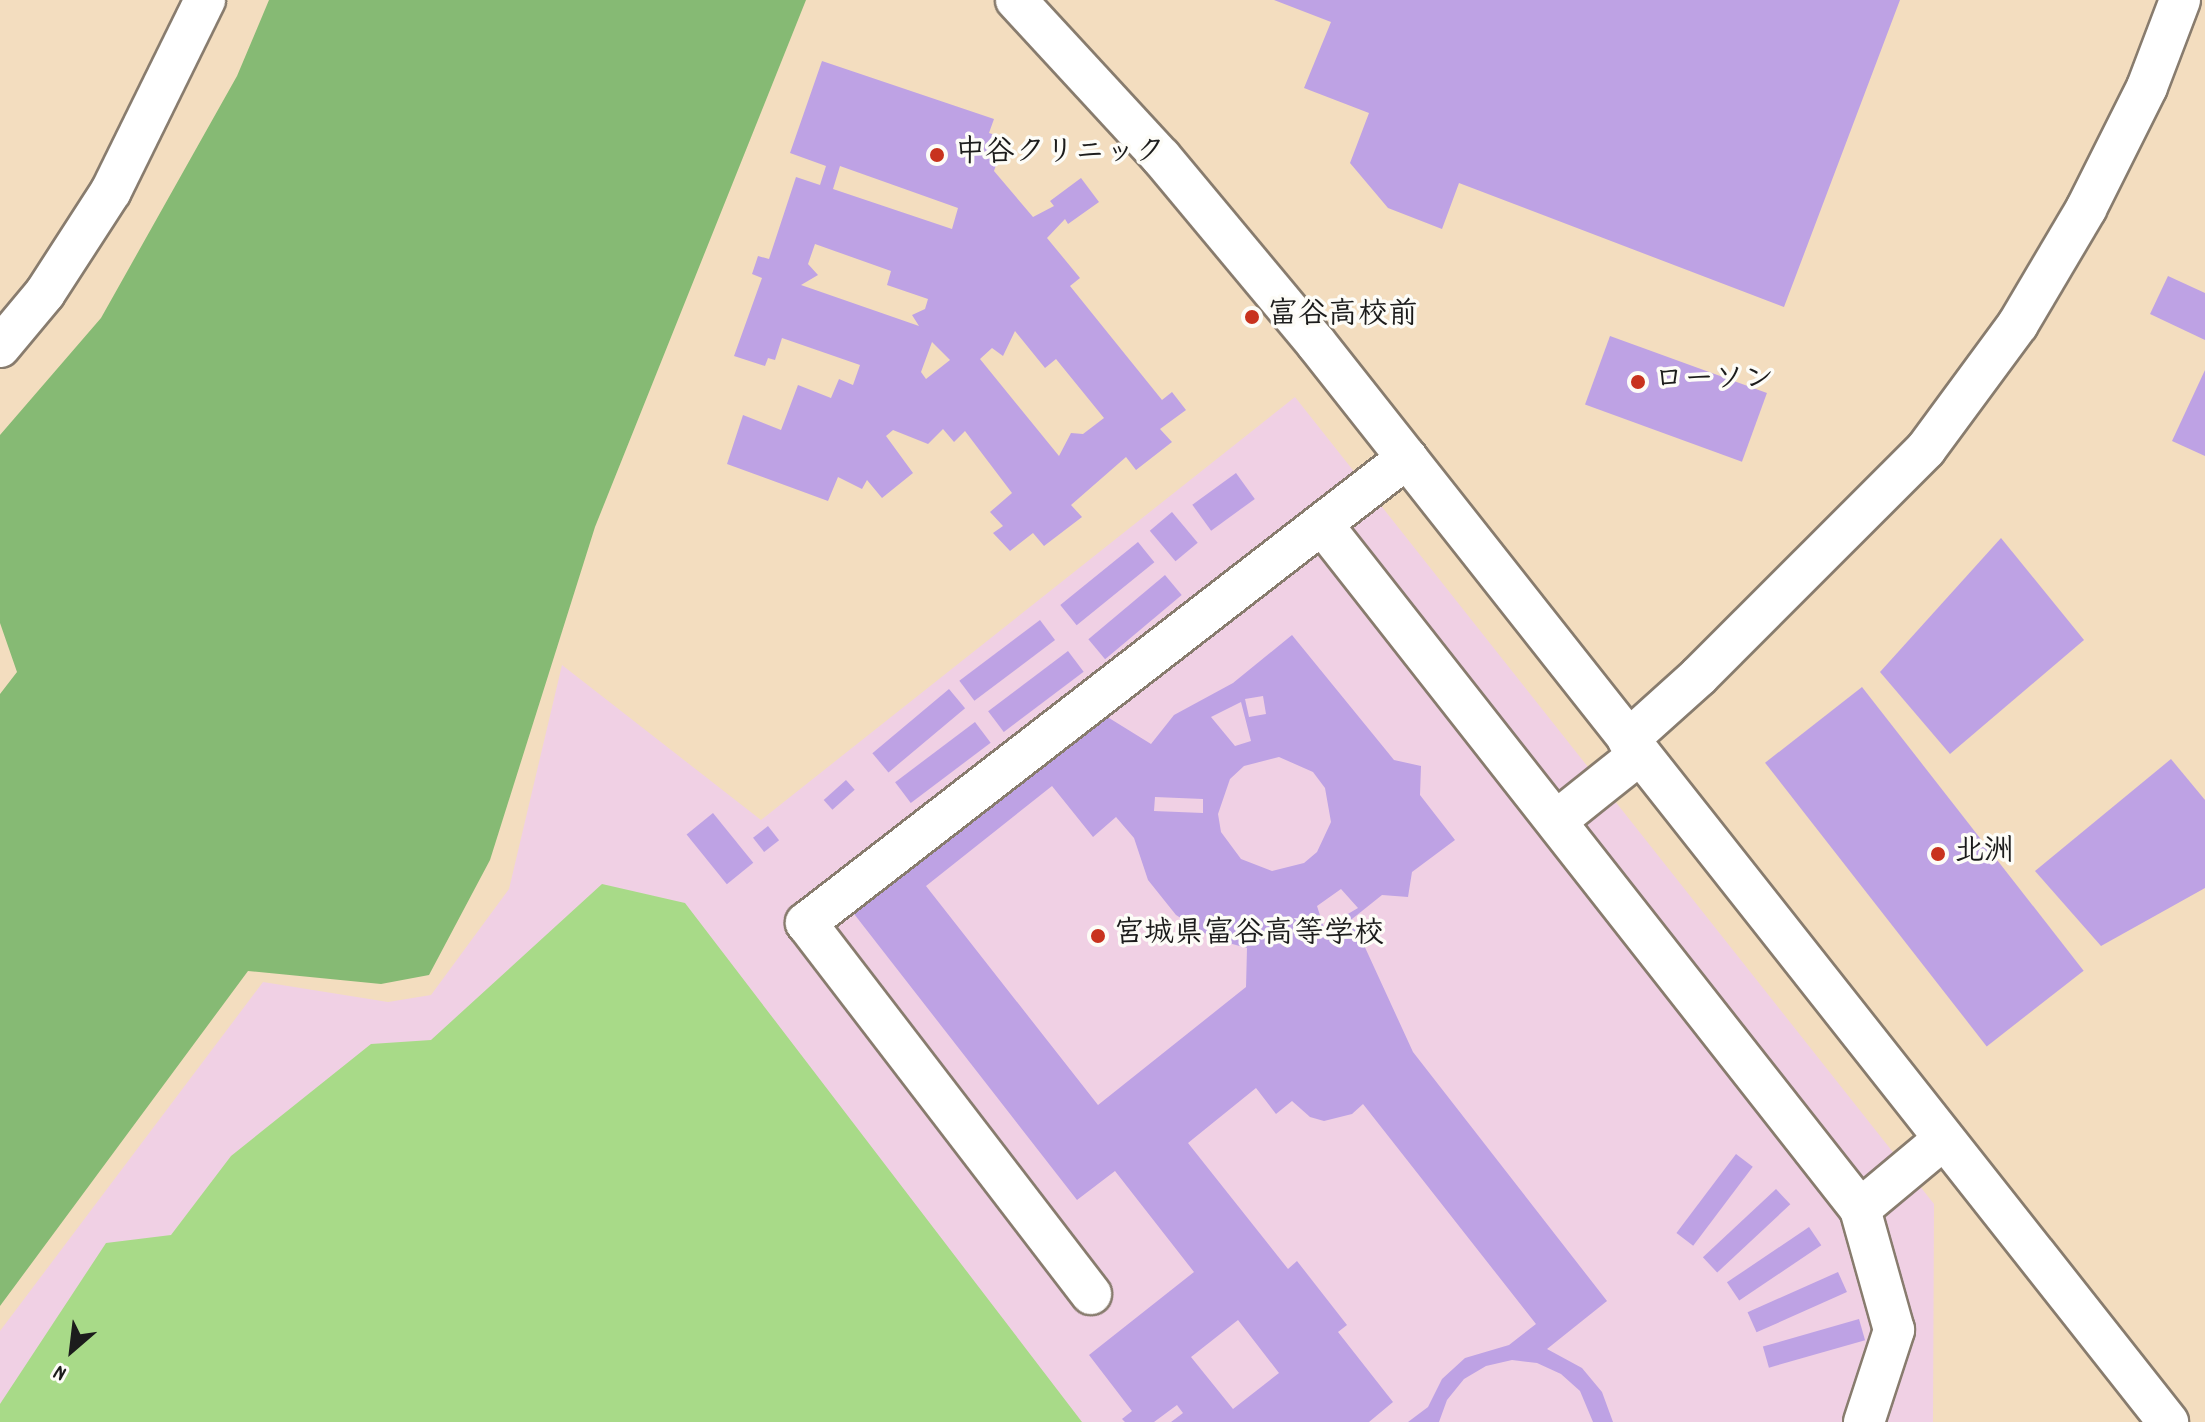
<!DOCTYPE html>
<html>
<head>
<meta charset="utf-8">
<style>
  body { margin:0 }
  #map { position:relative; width:2205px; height:1422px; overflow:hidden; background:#f3ddbf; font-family:Dekko,"Klee One",sans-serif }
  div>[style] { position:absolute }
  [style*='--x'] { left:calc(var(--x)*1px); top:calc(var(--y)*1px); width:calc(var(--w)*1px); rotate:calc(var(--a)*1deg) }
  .built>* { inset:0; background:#f0d0e4 }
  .green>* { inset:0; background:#a8da88 }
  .forest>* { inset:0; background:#86ba74 }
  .building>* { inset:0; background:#bea2e4; transform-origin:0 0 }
  .roads { filter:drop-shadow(2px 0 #887c6e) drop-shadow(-2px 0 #887c6e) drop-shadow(0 2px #887c6e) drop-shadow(0 -2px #887c6e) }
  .minor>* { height:40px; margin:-20px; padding:0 20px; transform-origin:20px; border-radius:20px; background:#fff }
  .dots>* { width:22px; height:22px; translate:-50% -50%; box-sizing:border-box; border:4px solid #fdfcf7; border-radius:50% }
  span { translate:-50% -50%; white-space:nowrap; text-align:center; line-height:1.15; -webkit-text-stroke:7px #fdfcf7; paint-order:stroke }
  .poi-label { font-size:30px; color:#1c1c1c; font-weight:700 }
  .left { translate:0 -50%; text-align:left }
  .north { position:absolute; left:32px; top:1310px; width:80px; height:80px; -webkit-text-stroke:6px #fdfcf7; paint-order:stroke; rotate:208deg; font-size:22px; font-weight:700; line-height:32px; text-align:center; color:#1c1c1c }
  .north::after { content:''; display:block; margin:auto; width:28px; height:36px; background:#1c1c1c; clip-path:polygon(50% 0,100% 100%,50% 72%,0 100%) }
</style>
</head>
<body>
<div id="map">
  <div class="built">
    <div style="clip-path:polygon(1295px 397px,1934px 1204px,1933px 1422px,0 1422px,0 1331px,263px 982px,388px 1002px,431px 995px,509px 889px,562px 665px,761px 820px)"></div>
  </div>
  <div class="green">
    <div style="clip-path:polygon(602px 884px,685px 903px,1082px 1422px,0 1422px,0 1404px,106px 1243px,171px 1235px,231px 1156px,371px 1044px,431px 1040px)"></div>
  </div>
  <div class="forest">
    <div style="clip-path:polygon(269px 0,806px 0,595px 527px,490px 860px,429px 975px,381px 984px,248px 971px,0 1306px,0 694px,17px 672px,0 623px,0 435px,101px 318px,237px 76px)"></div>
  </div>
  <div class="building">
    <div style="clip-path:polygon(1274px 0,1900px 0,1784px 307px,1459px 183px,1442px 229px,1388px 208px,1350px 163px,1369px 113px,1304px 88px,1331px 22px)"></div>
    <div style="clip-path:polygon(evenodd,822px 61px,994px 119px,989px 133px,1005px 138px,994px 171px,1033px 217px,1054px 206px,1050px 201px,1081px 178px,1099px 202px,1068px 224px,1065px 219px,1047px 238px,1080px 278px,1070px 286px,1162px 400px,1172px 392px,1186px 410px,1160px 429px,1172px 442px,1136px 470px,1126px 457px,1071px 505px,1082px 517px,1044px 546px,1033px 533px,1010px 551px,993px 533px,1003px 526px,990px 512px,1012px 493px,965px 431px,954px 442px,943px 429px,928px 444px,893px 430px,886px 436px,913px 473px,882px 498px,867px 480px,862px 489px,838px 477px,828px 501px,727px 464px,743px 415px,781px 430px,798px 385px,831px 398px,839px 379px,853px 385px,860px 365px,782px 338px,775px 360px,768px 358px,765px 366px,734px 356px,762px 278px,752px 274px,758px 256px,769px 259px,796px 177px,820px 185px,826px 166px,790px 153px,822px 61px,840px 166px,958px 208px,952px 229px,833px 189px,840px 166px,822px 61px,815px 244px,891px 271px,887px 285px,928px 299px,925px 309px,912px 315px,919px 326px,801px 285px,818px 275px,808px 264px,815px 244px,822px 61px,1015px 331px,1045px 368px,1056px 359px,1104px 418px,1083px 434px,1071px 433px,1059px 456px,980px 359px,992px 348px,1003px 356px,1015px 331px,822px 61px,932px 342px,950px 360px,926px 379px,921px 372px,932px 342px)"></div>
    <div style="clip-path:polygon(2168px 276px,2205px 293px,2205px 340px,2150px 314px)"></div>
    <div style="left:1610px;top:336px;width:167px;height:73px;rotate:20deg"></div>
    <div style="clip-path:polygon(2205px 370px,2205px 456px,2172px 441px)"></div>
    <div style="left:1236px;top:473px;width:32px;height:54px;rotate:54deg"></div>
    <div style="left:1172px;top:512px;width:40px;height:29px;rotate:50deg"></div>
    <div style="clip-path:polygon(2001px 538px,2084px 640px,1950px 754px,1880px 672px)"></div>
    <div style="left:1138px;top:542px;width:26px;height:100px;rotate:51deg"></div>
    <div style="left:1165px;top:575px;width:26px;height:100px;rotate:50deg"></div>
    <div style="left:1040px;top:620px;width:25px;height:101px;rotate:53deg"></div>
    <div style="clip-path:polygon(evenodd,1292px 635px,1394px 760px,1421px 766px,1420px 795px,1455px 840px,1412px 872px,1408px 897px,1382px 895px,1352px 919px,1413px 1052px,1607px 1301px,1547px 1349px,1582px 1368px,1602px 1392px,1613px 1422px,1593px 1422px,1580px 1391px,1561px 1374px,1537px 1363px,1512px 1360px,1486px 1366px,1464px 1379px,1447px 1400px,1439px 1422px,1408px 1422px,1428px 1407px,1442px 1379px,1465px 1358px,1509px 1345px,1536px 1324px,1363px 1104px,1352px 1114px,1324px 1121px,1310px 1117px,1292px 1101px,1276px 1114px,1256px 1088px,1188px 1143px,1288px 1269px,1297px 1261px,1347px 1325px,1338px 1332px,1393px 1402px,1369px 1422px,1171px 1422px,1183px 1413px,1177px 1405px,1154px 1422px,1125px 1422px,1122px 1419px,1132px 1411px,1089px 1355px,1194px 1272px,1115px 1171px,1077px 1200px,851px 910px,1101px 713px,1151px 744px,1174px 715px,1233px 683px,1292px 635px,1263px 696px,1266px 714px,1249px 717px,1245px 699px,1263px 696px,1292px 635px,1241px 702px,1251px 741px,1235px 746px,1211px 717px,1241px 702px,1292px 635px,1279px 757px,1313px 772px,1325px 788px,1331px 822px,1317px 852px,1304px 863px,1272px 871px,1241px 859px,1221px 832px,1218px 814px,1230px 779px,1244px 766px,1279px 757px,1292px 635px,1052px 786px,1093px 837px,1116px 817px,1134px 838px,1148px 880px,1176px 915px,1214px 939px,1247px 948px,1246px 987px,1098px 1105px,926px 886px,1052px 786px,1292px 635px,1155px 797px,1203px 799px,1203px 813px,1154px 811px,1155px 797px,1292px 635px,1341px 889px,1358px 908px,1324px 928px,1317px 906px,1341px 889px,1292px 635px,1238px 1320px,1279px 1373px,1233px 1409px,1191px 1357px,1238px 1320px)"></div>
    <div style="left:1068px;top:651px;width:26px;height:100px;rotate:53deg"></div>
    <div style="left:1862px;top:687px;width:360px;height:123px;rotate:52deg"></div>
    <div style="left:949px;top:689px;width:25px;height:100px;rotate:50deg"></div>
    <div style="left:975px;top:722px;width:26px;height:100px;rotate:53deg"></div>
    <div style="clip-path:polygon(2171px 759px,2205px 800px,2205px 888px,2101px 946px,2035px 871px)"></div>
    <div style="left:846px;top:780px;width:13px;height:30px;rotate:48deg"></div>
    <div style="left:713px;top:813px;width:64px;height:34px;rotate:51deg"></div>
    <div style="left:768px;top:826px;width:18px;height:19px;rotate:52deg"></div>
    <div style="left:1736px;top:1154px;width:21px;height:99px;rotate:37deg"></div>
    <div style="left:1776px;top:1189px;width:21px;height:100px;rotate:47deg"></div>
    <div style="left:1809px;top:1227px;width:22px;height:99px;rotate:56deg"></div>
    <div style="left:1838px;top:1272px;width:22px;height:99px;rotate:66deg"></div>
    <div style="left:1859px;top:1319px;width:22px;height:100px;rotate:74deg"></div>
  </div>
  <div class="roads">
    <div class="minor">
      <div style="--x:1016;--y:0;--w:214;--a:47.3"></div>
      <div style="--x:1161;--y:157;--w:242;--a:50.2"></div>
      <div style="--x:1316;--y:343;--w:1375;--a:51.7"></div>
      <div style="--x:0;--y:347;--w:70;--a:-50.2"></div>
      <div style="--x:45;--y:293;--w:121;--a:-57.1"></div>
      <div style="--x:111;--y:191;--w:213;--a:-63.8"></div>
      <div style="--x:1322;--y:524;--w:871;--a:51.85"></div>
      <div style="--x:1628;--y:740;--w:96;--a:-42"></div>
      <div style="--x:1699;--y:676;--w:321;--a:-45"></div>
      <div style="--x:1926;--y:449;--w:155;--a:-53.6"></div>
      <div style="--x:2018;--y:324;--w:134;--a:-59.4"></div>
      <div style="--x:2086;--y:209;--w:136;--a:-63.4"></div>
      <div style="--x:2147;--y:87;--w:93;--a:-69.2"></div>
      <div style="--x:1556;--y:821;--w:107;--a:-38.6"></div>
      <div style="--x:1091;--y:1294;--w:468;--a:-127.5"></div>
      <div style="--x:806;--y:923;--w:760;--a:-37.73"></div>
      <div style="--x:1864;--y:1422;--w:97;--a:-71.9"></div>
      <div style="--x:1894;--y:1330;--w:126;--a:-105.7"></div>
      <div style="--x:1860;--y:1209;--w:109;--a:-39.8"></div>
    </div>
  </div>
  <div class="dots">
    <div style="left:937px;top:155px;background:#c8321e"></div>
    <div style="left:1252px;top:317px;background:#c8321e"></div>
    <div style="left:1638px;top:382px;background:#c8321e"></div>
    <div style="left:1938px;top:854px;background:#c8321e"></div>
    <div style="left:1098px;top:936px;background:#c8321e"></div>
  </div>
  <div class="poi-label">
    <span class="left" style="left:955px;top:155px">中谷クリニック</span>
    <span class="left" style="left:1268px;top:317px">富谷高校前</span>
    <span class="left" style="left:1654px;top:382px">ローソン</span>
    <span class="left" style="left:1954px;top:854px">北洲</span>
    <span class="left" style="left:1114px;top:936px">宮城県富谷高等学校</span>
  </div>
  <div class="north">N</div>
</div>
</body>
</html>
